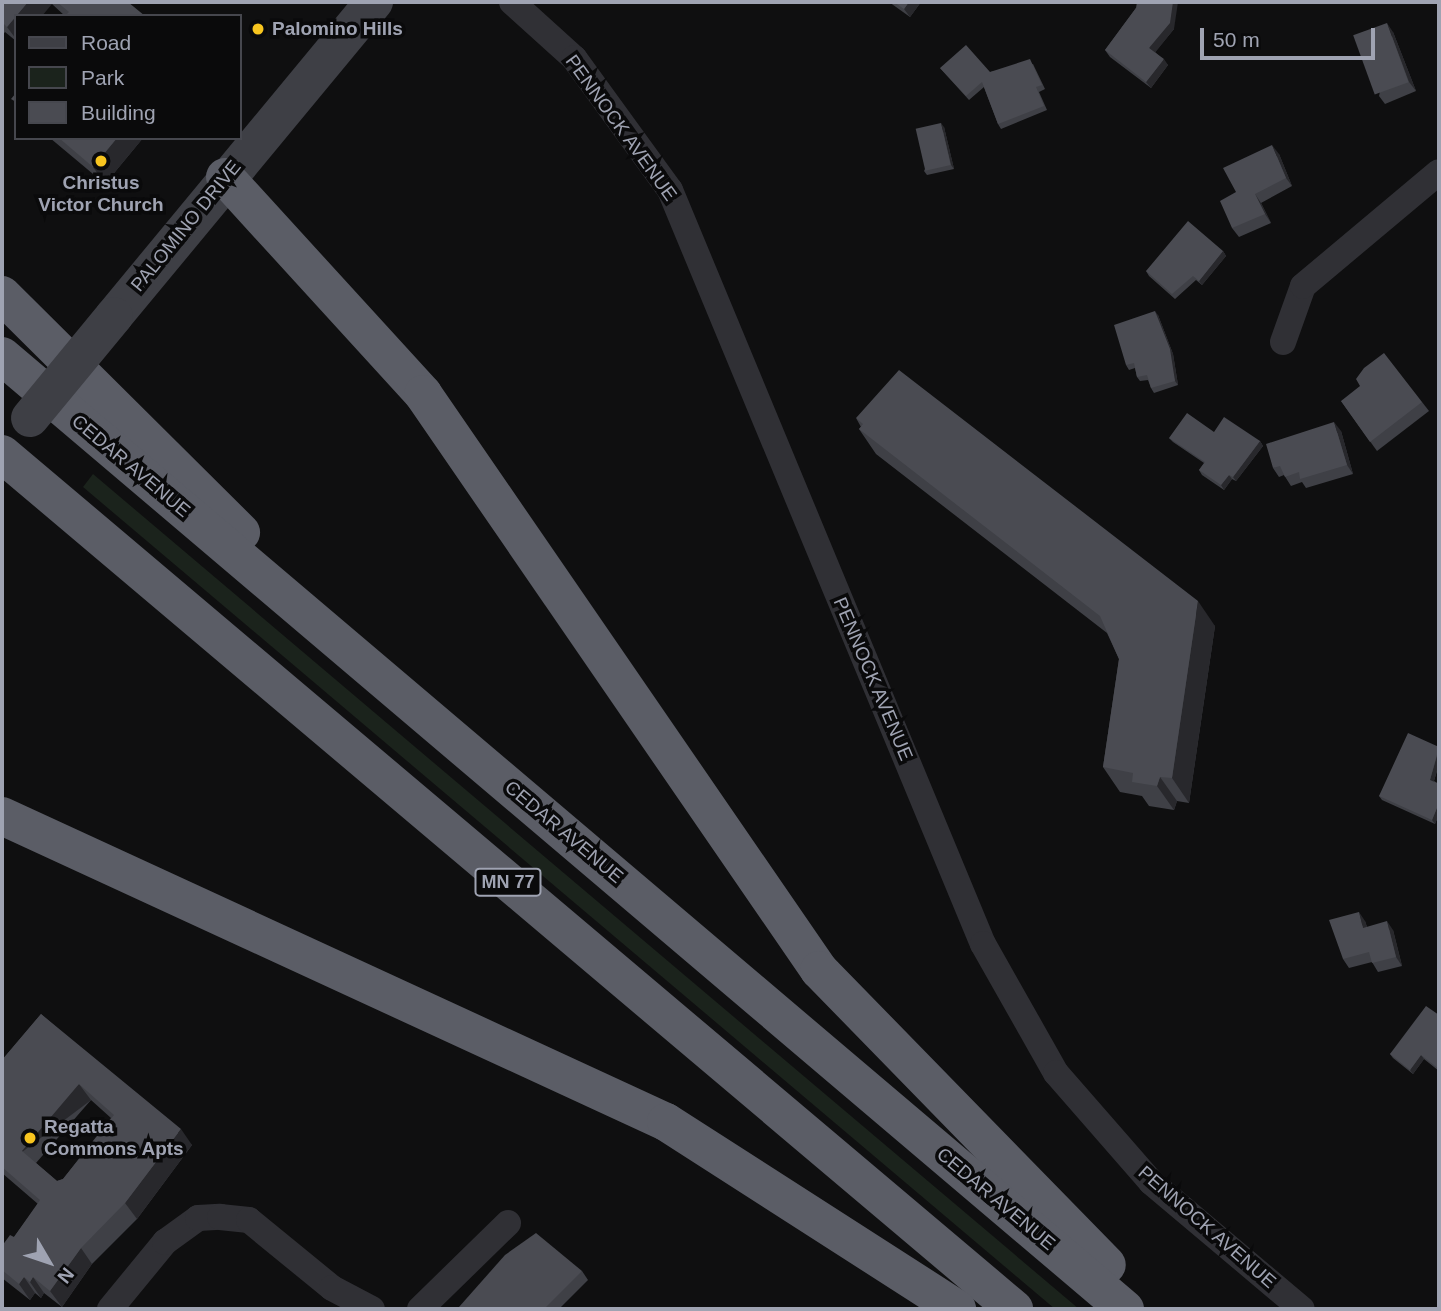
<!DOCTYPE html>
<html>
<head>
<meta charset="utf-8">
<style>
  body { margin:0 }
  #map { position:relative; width:1441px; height:1311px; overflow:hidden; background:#0f0f10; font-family:Arial,sans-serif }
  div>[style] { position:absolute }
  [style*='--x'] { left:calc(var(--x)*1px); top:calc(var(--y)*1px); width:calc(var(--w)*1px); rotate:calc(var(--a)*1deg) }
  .green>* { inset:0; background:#1b231c }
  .street>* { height:26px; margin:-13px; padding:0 13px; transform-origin:13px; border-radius:13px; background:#303035 }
  .secondary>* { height:38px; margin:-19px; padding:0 19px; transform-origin:19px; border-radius:19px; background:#3e3f45 }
  .highway>* { height:38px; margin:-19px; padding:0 19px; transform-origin:19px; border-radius:19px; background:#5b5d66 }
  .secondary-bridge>* { height:38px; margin:-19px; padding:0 19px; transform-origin:19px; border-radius:19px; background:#3e3f45 }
  .wall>* { inset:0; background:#3f4046 }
  .shaded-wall>* { inset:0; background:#28282c; transform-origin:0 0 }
  .building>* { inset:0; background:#4a4b52; transform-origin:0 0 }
  .dots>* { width:19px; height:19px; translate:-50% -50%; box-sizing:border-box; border:4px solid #0a0a0b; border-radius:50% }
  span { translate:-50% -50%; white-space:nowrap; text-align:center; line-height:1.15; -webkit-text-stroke:7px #0a0a0b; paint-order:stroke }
  .shield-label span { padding:2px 5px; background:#0a0a0b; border:2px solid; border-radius:5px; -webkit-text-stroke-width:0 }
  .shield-label { font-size:18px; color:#9fa3b2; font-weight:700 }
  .poi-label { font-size:19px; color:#9fa3b2; font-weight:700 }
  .left { translate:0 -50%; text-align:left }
  .street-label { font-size:19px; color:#9fa3b2 }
  .frame { position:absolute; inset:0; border:4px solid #9fa3b2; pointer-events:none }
  .legend { position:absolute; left:14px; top:14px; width:228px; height:126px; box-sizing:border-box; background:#0a0a0b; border:2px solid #46474e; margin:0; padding:9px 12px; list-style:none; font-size:21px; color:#9fa3b2 }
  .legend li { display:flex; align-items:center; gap:14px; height:35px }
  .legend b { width:35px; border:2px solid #46474e }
  .north { position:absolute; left:14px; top:1227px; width:70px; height:70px; -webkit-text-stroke:5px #0a0a0b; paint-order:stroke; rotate:129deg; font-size:19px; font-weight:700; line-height:28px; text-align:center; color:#9fa3b2 }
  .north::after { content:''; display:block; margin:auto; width:24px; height:32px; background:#9fa3b2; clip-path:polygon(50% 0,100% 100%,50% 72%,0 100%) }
  .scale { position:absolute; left:1200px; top:28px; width:175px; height:32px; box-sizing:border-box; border:4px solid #9fa3b2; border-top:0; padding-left:9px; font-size:21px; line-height:24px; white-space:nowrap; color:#9fa3b2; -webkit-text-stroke:5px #0a0a0b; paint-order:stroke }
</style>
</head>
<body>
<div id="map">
  <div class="green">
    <div style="clip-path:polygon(93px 474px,591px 896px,1079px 1309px,1055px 1309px,83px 487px)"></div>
  </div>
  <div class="street">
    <div style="--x:512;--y:2;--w:84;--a:42.1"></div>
    <div style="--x:574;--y:58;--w:163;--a:54"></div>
    <div style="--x:670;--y:190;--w:816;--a:67.46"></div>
    <div style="--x:983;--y:944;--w:148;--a:60.5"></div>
    <div style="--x:1056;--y:1073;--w:145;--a:48.9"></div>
    <div style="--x:1151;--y:1182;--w:197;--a:40.1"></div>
    <div style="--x:1283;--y:342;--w:59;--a:-70.3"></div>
    <div style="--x:1303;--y:286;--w:177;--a:-40"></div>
    <div style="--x:110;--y:1309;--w:87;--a:-50.6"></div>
    <div style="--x:165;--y:1242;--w:41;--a:-36"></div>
    <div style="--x:198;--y:1218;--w:22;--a:-3"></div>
    <div style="--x:220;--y:1217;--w:29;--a:6"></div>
    <div style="--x:249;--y:1220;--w:107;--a:39.3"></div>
    <div style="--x:332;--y:1288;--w:45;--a:27.7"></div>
    <div style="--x:420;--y:1309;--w:123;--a:-44.3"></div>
  </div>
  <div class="secondary">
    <div style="--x:114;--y:316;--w:408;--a:-50.4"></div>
  </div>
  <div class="highway">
    <div style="--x:225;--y:177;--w:294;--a:47.6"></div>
    <div style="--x:423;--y:394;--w:699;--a:55.49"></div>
    <div style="--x:819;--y:970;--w:412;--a:45.7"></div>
    <div style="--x:2;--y:295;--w:337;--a:44.8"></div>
    <div style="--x:2;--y:356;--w:1473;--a:40.32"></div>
    <div style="--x:2;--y:454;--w:1325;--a:40.19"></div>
    <div style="--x:2;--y:816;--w:731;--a:24.74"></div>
    <div style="--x:666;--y:1122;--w:346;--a:32.7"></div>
  </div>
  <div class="secondary-bridge">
    <div style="--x:30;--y:418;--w:132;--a:-50.5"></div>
  </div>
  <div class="wall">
    <div style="clip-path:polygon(2px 2px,128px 2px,65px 16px,52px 4px,16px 16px,16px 41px,5px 32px,2px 36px)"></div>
    <div style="clip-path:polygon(889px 2px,921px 2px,910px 17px)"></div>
    <div style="clip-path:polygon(1136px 8px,1174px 29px,1155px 52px,1168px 65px,1151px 88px,1110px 57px,1105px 50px)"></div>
    <div style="clip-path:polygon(1393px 32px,1416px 91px,1385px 104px,1379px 96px)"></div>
    <div style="clip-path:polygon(1033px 64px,1045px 89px,1039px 92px,1047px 110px,1001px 129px,998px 124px,984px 87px,969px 100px,940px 68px,990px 72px)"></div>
    <div style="clip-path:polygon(944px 127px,954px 169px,927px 175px,924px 171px)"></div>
    <div style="clip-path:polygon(50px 138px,143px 138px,105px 184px)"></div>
    <div style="clip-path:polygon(1279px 154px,1292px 186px,1261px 203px,1271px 223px,1239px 237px,1232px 228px,1236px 192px)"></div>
    <div style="clip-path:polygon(1223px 251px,1226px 256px,1202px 285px,1196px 280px,1175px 299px,1149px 276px,1146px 271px)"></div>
    <div style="clip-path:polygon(1158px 315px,1173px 354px,1178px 385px,1154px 393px,1151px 388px,1148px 380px,1140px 381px,1137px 377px,1135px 368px,1129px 370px,1126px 365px)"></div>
    <div style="clip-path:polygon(1341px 401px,1422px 402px,1429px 411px,1377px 451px)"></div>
    <div style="clip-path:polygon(856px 418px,1215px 626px,1189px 803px,1177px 801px,1174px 810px,1149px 806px,1142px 796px,1120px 792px,1103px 767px,1119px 659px,1107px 633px,876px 454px,859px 429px,861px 427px)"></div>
    <div style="clip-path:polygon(1341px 431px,1353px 474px,1306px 488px,1302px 482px,1291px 486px,1284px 475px,1279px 477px,1273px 468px)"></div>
    <div style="clip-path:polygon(1214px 432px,1260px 441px,1263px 446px,1236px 481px,1232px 479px,1224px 490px,1202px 475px,1199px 470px,1204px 463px,1173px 442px,1169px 438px)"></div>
    <div style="clip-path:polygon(1439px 747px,1439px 764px,1434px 781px,1439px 784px,1439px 814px,1435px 824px,1382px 800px,1379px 796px)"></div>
    <div style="clip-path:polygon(1365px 921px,1367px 927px,1393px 930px,1402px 966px,1378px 972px,1372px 962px,1349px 968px,1343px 959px)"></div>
    <div style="clip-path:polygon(evenodd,41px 1014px,192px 1145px,137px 1219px,92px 1264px,62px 1307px,44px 1293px,41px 1298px,35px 1293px,30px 1300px,2px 1278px,2px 1246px,14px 1237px,38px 1204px,2px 1173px,2px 1060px,41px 1014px,91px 1100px,111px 1118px,63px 1179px,57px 1181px,36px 1163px,91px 1100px)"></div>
    <div style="clip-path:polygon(1439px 1015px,1439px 1071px,1424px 1059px,1413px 1074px,1393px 1058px,1390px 1054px)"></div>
    <div style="clip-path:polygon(582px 1271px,588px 1280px,559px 1309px,460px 1309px)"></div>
  </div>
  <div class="shaded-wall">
    <div style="clip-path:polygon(28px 2px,50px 2px,52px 4px,42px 16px,16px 16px)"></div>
    <div style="clip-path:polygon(909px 2px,921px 2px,910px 17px,904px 9px)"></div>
    <div style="clip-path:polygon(1173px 2px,1178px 2px,1174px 29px,1154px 54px,1149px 48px)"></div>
    <div style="clip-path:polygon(16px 16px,16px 39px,7px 27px)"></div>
    <div style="clip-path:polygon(1387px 23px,1393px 32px,1416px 91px,1409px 82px)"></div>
    <div style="clip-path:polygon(1164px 59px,1168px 65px,1151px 88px,1146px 82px)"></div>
    <div style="clip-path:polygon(941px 123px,944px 127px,954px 169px,951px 165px)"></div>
    <div style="clip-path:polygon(117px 138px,143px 138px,105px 184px,93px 167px)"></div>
    <div style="clip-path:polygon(1272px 145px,1279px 154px,1292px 186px,1286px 178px)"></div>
    <div style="clip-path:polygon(1255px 194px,1261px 203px,1271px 223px,1265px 214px)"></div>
    <div style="clip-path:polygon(1223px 251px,1226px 256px,1202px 285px,1199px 281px)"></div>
    <div style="clip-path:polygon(1155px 311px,1158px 315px,1173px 354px,1178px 385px,1175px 381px)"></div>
    <div style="clip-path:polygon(1334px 422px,1341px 431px,1353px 474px,1347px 465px)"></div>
    <div style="clip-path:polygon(1260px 441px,1263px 446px,1236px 481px,1233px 477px)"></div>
    <div style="clip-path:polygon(1229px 475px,1232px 479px,1224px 490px,1221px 485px)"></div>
    <div style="clip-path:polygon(1198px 601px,1215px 626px,1189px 803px,1172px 778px)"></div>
    <div style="clip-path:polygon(1439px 749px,1439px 764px,1433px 784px,1430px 780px)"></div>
    <div style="clip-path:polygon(1160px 777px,1177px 801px,1174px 810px,1157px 786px)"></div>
    <div style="clip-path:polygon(1439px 803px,1439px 814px,1435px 824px,1432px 820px)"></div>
    <div style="clip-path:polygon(1359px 912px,1365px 921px,1370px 936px,1363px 928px)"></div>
    <div style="clip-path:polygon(1387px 921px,1393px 930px,1402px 966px,1396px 957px)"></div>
    <div style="clip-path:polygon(1421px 1055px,1424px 1059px,1413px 1074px,1410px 1070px)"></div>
    <div style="left:79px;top:1084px;width:20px;height:88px;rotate:53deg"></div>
    <div style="clip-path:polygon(181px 1129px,192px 1145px,137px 1219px,125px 1203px)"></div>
    <div style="clip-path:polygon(81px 1248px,92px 1264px,62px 1307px,50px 1291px)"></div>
    <div style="clip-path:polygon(24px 1277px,35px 1293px,30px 1300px,19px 1284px)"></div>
    <div style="clip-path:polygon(33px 1277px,44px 1293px,41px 1298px,30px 1282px)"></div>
  </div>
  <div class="building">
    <div style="clip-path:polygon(2px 2px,28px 2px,7px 27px,2px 22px)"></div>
    <div style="clip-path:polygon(57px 2px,128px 2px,145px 16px,65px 16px,69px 12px)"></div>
    <div style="clip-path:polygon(894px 2px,909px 2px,904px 9px)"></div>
    <div style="clip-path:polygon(1137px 2px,1173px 2px,1170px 23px,1149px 48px,1164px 59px,1146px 82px,1105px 50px,1136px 8px)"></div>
    <div style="left:1387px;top:23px;width:63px;height:36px;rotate:70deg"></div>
    <div style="clip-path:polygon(966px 45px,990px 72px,1030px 59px,1042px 85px,1036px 87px,1044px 106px,998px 124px,982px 82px,966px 96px,940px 68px)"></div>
    <div style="clip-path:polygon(16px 93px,16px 102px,11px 99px)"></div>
    <div style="left:941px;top:123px;width:43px;height:26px;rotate:77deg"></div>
    <div style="clip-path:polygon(59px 138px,117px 138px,93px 167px)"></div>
    <div style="clip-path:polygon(1272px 145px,1286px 178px,1255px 194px,1265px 214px,1232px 228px,1220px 201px,1236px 192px,1223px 168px)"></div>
    <div style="clip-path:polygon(1188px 221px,1223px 251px,1199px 281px,1193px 276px,1172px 294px,1146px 271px)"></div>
    <div style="clip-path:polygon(1155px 311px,1170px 349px,1175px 381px,1151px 388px,1147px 375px,1137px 377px,1134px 363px,1126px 365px,1114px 325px)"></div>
    <div style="clip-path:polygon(1384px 353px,1422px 402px,1370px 442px,1341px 401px,1360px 386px,1356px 379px,1364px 368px)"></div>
    <div style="clip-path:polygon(899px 370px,1198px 601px,1172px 778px,1160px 777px,1157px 786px,1132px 782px,1133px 773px,1103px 767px,1119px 659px,1100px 616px,859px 429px,863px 424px,856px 418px)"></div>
    <div style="clip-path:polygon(1187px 413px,1214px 432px,1224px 417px,1260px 441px,1233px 477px,1229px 475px,1221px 485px,1199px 470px,1205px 462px,1169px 438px)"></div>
    <div style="clip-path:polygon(1334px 422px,1347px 465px,1300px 479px,1299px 472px,1285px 477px,1280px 466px,1273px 468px,1266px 444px)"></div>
    <div style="clip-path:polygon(1408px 733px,1439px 747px,1430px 780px,1439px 784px,1439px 803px,1432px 820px,1379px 796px)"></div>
    <div style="clip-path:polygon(1359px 912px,1363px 928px,1387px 921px,1396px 957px,1372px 963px,1369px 952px,1343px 959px,1329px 920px)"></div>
    <div style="clip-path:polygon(1426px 1006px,1439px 1015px,1439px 1069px,1421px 1055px,1410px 1070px,1390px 1054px)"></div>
    <div style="clip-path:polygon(evenodd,41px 1014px,181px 1129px,125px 1203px,81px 1248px,50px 1291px,33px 1277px,30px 1282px,24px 1277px,19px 1284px,2px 1270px,2px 1246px,10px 1235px,14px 1237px,40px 1200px,2px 1167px,2px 1060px,41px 1014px,79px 1084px,114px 1115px,63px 1179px,57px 1181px,22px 1151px,79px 1084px)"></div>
    <div style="clip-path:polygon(536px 1233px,582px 1271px,544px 1309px,461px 1309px,459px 1307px,505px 1255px)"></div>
  </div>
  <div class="dots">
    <div style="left:258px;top:29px;background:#f8c51f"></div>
    <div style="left:101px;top:161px;background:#f8c51f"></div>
    <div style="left:30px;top:1138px;background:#f8c51f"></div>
  </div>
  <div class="shield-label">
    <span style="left:508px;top:882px">MN 77</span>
  </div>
  <div class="poi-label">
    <span class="left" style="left:272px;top:29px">Palomino Hills</span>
    <span style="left:101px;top:194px">Christus<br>Victor Church</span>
    <span class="left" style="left:44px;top:1138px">Regatta<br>Commons Apts</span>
  </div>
  <div class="street-label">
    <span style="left:621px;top:128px;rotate:54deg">PENNOCK AVENUE</span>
    <span style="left:186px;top:226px;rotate:-51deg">PALOMINO DRIVE</span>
    <span style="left:131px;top:466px;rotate:40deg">CEDAR AVENUE</span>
    <span style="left:873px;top:679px;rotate:67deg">PENNOCK AVENUE</span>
    <span style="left:564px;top:832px;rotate:40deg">CEDAR AVENUE</span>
    <span style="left:996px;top:1199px;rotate:40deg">CEDAR AVENUE</span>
    <span style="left:1207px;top:1227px;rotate:41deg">PENNOCK AVENUE</span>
  </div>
  <div class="frame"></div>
  <ul class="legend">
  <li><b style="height:9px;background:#3e3f45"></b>Road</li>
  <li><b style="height:19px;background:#1b231c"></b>Park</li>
  <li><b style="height:19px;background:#4a4b52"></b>Building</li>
  </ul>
  <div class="north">N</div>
  <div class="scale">50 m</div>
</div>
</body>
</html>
